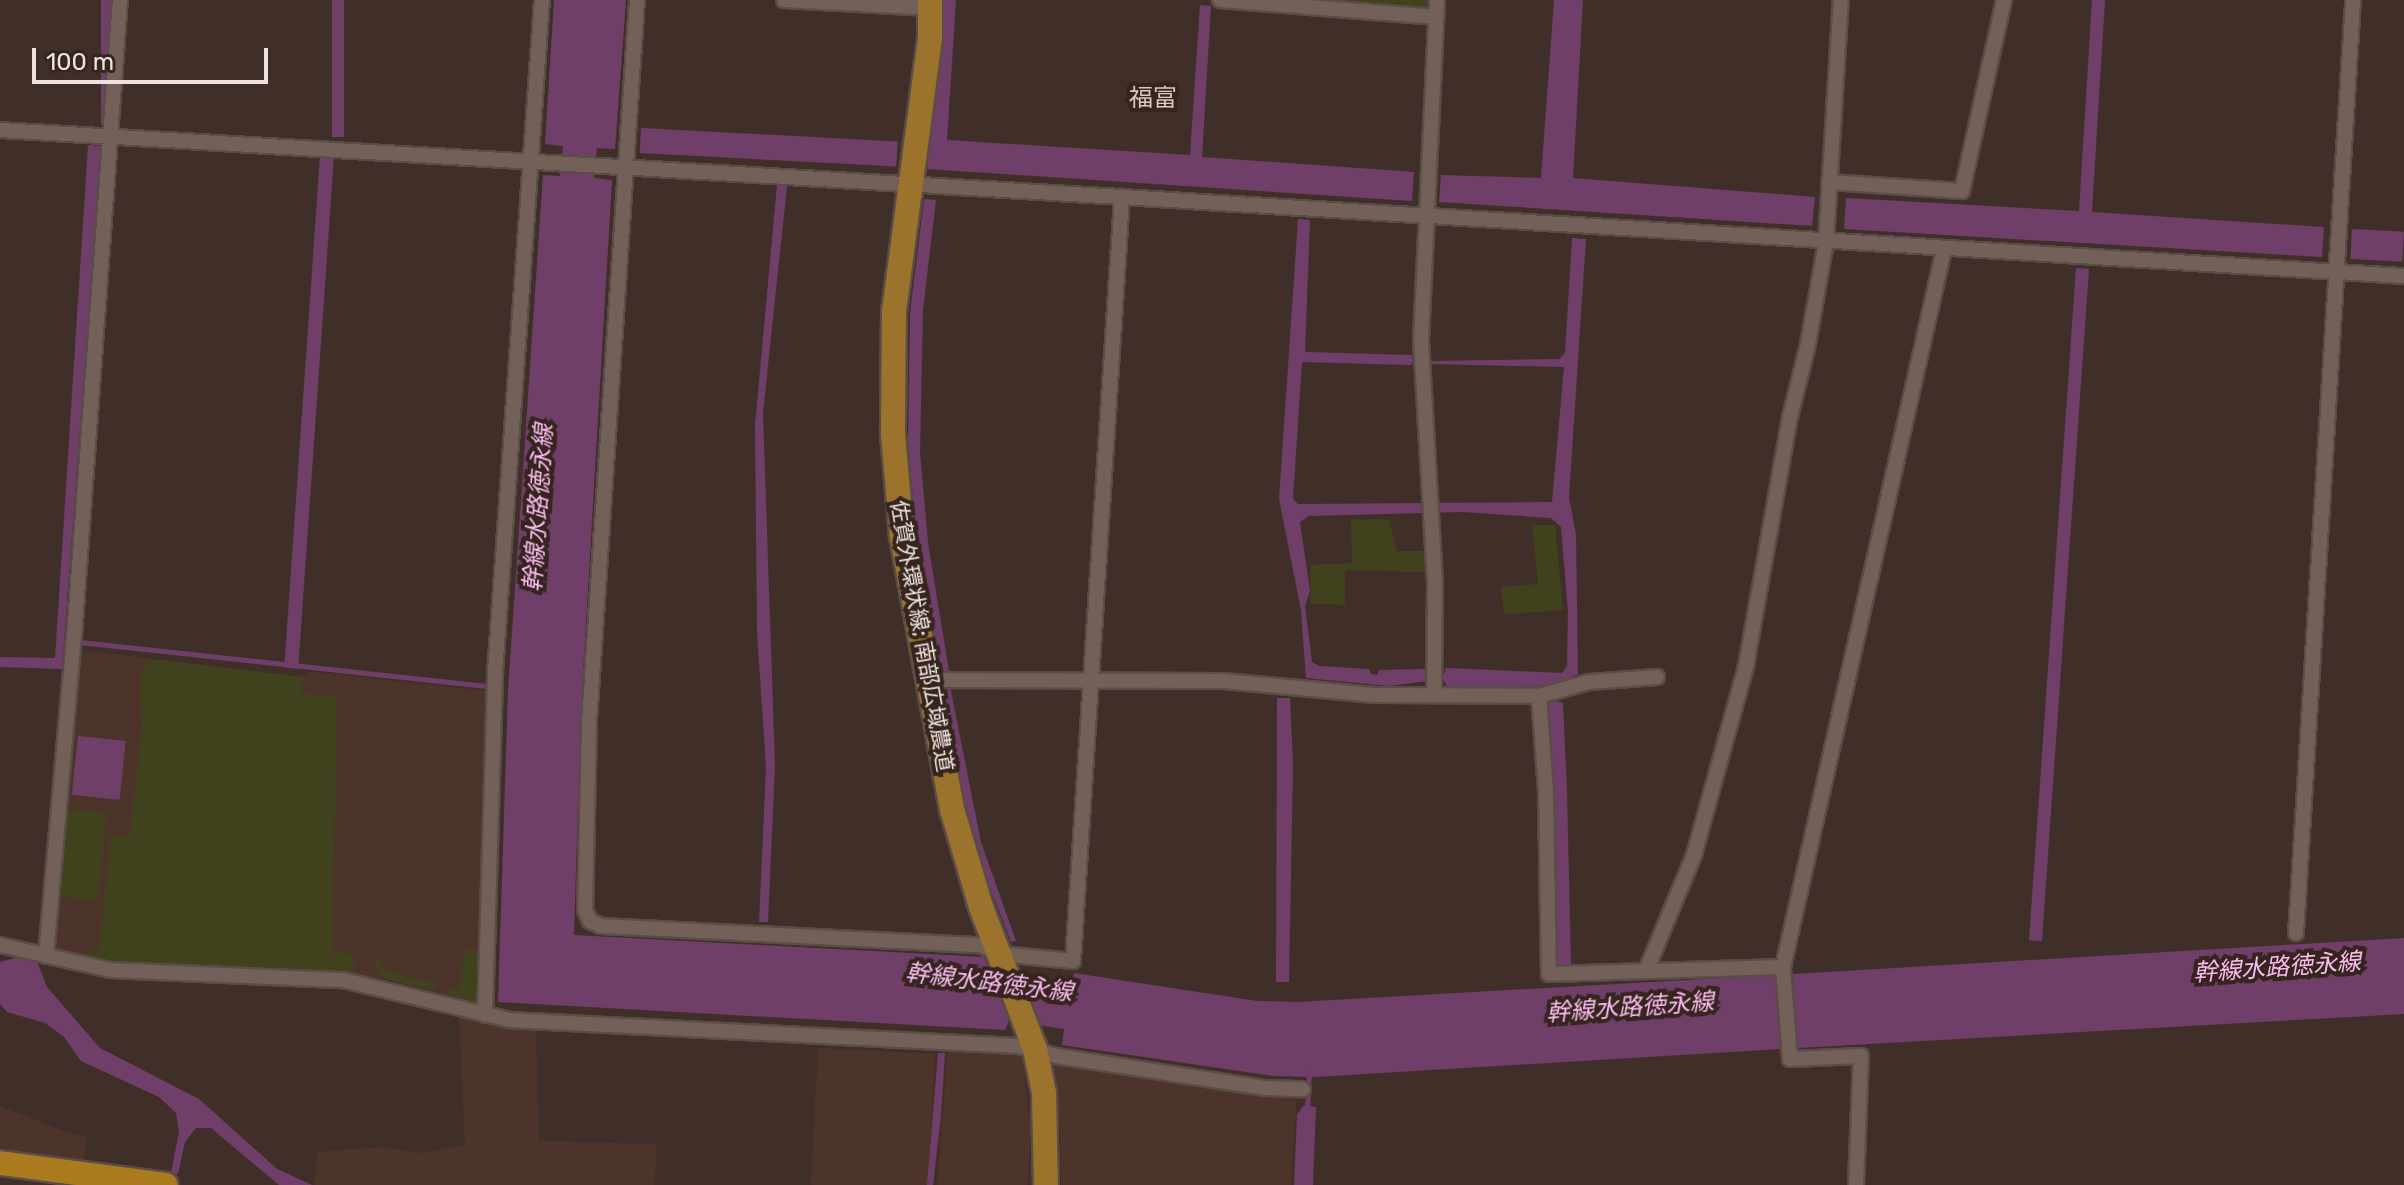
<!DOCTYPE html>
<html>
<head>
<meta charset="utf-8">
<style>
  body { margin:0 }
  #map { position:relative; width:2404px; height:1185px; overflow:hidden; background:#402f29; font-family:Rubik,"Noto Sans JP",sans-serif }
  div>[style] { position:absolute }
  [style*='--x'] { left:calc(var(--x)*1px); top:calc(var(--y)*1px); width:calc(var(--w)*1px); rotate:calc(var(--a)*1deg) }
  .built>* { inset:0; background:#4c342b; transform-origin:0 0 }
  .green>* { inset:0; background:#40421d; transform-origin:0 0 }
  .water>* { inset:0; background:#703f69; transform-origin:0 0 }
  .stream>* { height:5px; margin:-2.5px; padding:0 2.5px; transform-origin:2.5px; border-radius:2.5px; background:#703f69 }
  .roads { filter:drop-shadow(2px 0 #5a4c46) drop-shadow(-2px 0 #5a4c46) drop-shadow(0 2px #5a4c46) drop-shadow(0 -2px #5a4c46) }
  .minor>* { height:14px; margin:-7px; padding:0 7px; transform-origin:7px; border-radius:7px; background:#736058 }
  .primary>* { height:24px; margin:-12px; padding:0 12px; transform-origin:12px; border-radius:12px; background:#9c732c }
  .trunk>* { height:24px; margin:-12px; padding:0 12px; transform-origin:12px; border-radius:12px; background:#aa7a1e }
  span { translate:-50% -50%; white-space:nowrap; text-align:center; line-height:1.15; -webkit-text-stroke:8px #36251f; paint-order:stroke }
  .street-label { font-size:22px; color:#ede2dd }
  .neighbourhood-label { font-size:24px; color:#ddc7bf }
  .water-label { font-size:24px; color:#fabcf0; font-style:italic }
  .scale { position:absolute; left:32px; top:48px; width:236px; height:36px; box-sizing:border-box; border:4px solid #ede2dd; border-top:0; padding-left:10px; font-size:24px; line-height:28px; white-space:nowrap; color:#ede2dd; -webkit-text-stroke:6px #36251f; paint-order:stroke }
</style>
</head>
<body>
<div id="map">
  <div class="built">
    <div style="clip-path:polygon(78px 650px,303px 677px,312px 672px,488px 691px,476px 1002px,385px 979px,328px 970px,139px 965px,86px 958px,54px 949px)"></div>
    <div style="clip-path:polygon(459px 1016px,536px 1031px,539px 1141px,656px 1144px,655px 1185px,315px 1185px,317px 1152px,384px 1147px,419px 1153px,465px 1145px)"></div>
    <div style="left:818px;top:1048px;width:117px;height:137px;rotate:3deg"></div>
    <div style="clip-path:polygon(948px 1049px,1022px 1054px,1031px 1132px,1027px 1185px,937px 1185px)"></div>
    <div style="clip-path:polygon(1053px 1062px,1297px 1094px,1291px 1185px,1061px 1185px,1060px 1132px)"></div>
    <div style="clip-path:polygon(0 1106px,68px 1133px,87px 1137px,84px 1161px,0 1151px)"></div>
  </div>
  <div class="green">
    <div style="clip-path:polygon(1313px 0,1430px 0,1429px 11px)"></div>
    <div style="clip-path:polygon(1351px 519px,1389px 520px,1397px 551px,1425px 551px,1427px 572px,1345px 570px,1345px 605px,1311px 604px,1310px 565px,1352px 563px)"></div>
    <div style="clip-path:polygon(1532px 525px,1555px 525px,1563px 610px,1504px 614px,1501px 587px,1538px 584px)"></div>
    <div style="clip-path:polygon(150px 659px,303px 677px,301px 693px,337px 698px,332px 959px,336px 951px,355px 955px,354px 967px,348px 973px,139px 965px,86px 958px,88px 950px,99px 951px,110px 837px,130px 836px,142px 724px,140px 677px)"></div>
    <div style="left:67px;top:809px;width:40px;height:88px;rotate:6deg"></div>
    <div style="clip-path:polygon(465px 950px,480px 950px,476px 1002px,450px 995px,450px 987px,459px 989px)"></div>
    <div style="clip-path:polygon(376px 959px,388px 972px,437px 984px,434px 991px,385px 979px,376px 968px)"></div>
  </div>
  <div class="water">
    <div style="left:101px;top:0;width:10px;height:124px"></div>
    <div style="left:332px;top:0;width:12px;height:137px"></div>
    <div style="clip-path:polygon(554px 0,626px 0,615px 149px,597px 148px,594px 178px,612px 180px,581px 708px,574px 935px,984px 957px,993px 979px,1070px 989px,1074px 973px,1257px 1001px,1298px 1002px,1775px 975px,1778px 994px,1794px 992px,1793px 974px,2404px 938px,2404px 1014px,1798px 1048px,1796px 1029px,1780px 1031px,1781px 1049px,1315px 1077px,1274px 1076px,1062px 1045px,1064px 1029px,1009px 1020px,1005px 1030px,498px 1002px,508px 691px,543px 175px,560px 176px,563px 146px,545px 144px)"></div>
    <div style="clip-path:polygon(942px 0,956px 0,947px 140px,1190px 155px,1200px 5px,1211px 6px,1202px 157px,1414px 172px,1412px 201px,927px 169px,942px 33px)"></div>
    <div style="clip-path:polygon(1554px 0,1583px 0,1573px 178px,1815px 197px,1812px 226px,1439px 202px,1441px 175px,1541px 178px)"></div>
    <div style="clip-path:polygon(2092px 0,2105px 0,2092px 212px,2324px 227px,2322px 257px,1844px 229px,1846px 198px,2079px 211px)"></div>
    <div style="left:641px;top:128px;width:257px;height:25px;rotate:3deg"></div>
    <div style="clip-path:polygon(88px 145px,101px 146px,62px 669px,0 667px,0 657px,55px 658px)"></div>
    <div style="left:320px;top:156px;width:14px;height:513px;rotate:4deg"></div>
    <div style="clip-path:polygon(777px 185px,787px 186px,763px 413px,775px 766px,768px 922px,759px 922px,766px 768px,757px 632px,755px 425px)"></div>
    <div style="clip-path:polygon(924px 199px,936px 200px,923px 310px,920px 452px,928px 543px,949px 671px,939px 671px,916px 533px,908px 442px,910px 313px)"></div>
    <div style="clip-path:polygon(evenodd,1298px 219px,1310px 220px,1305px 352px,1412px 355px,1413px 361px,1411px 365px,1302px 362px,1293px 499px,1298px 504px,1552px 502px,1564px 367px,1430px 364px,1430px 361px,1559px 359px,1565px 353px,1572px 238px,1586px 239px,1569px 497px,1576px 535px,1578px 674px,1554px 685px,1498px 688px,1447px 686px,1443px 679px,1390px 686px,1306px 678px,1301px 610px,1279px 499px,1298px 219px,1463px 512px,1551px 518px,1561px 527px,1568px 611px,1567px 666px,1562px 673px,1446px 668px,1444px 674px,1428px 673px,1426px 669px,1379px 670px,1377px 675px,1371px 674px,1369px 669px,1319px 666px,1312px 662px,1305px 606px,1310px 591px,1300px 522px,1309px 516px,1463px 512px)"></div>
    <div style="left:2352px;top:229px;width:52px;height:30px;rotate:3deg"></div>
    <div style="left:2076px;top:268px;width:13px;height:674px;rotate:4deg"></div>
    <div style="clip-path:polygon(942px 686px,950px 686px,981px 842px,1016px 941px,1011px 942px,976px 851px,962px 794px)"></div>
    <div style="clip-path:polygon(1277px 698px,1290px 698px,1293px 764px,1289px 982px,1276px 982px)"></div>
    <div style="clip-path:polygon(1556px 701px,1563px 703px,1567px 791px,1571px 965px,1565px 967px,1557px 965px,1549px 703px)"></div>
    <div style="left:78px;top:736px;width:48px;height:59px;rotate:6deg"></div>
    <div style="clip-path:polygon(19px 957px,37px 961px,47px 987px,100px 1048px,199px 1099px,277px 1169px,312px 1185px,279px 1185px,211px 1128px,196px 1128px,185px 1142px,178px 1174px,171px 1173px,179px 1132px,176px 1113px,159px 1097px,81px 1061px,64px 1037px,45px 1023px,7px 1012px,0 1004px,0 962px)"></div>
    <div style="clip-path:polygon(938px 1053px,945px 1053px,941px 1116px,933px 1185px,927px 1185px)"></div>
    <div style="clip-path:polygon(1304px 1105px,1316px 1107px,1313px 1185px,1294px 1185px,1297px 1115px)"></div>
  </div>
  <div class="stream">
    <div style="--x:80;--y:642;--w:406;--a:6.2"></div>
    <div style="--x:1307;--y:1112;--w:42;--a:-87.3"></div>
  </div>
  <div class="roads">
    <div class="minor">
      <div style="--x:637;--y:0;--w:724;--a:93.8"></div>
      <div style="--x:589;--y:722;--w:188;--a:91.2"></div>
      <div style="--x:585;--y:910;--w:12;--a:66"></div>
      <div style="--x:590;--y:921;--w:12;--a:24"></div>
      <div style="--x:601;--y:926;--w:379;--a:2.9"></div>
      <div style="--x:980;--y:945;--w:23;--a:23"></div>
      <div style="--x:1001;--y:954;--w:72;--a:5.6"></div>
      <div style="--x:1073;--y:961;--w:766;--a:-86.33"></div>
      <div style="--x:1122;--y:197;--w:1284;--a:3.53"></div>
      <div style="--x:784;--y:0;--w:146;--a:3.1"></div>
      <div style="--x:1220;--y:0;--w:217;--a:4.5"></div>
      <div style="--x:0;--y:130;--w:1124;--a:3.42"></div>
      <div style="--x:1829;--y:182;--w:133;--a:3.9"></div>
      <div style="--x:1962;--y:191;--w:196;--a:-77.6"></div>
      <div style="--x:1657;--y:677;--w:68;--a:175.8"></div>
      <div style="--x:1589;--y:682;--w:52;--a:164.4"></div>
      <div style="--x:1539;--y:696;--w:96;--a:85.8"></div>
      <div style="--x:1546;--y:792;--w:182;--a:89.1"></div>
      <div style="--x:1549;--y:974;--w:234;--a:-1.7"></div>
      <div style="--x:930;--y:680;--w:294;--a:0.2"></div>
      <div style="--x:1224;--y:681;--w:151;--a:5.3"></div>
      <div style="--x:1374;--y:695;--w:165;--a:0.3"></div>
      <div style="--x:1434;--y:694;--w:111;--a:-89.5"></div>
      <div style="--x:1435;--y:583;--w:243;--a:-93.3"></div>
      <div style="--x:1421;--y:340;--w:340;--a:-87.3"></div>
      <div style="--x:2296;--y:933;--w:935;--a:-86.5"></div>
      <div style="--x:0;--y:945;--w:113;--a:12.8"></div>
      <div style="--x:110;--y:970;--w:233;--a:2.5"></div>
      <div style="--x:343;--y:980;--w:171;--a:13.5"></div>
      <div style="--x:509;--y:1020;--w:511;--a:2.92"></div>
      <div style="--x:1019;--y:1046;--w:38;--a:15"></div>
      <div style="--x:1056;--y:1056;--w:212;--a:8.7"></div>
      <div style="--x:1266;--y:1088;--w:37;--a:2"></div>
      <div style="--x:46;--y:956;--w:333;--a:-85"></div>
      <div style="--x:75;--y:624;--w:626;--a:-85.88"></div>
      <div style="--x:1646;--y:971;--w:126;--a:-67.5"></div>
      <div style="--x:1694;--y:855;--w:196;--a:-74.6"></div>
      <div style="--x:1746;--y:666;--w:253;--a:-80"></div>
      <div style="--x:1790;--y:417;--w:75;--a:-76.1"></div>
      <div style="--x:1808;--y:344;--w:104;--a:-80"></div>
      <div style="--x:1826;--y:242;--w:242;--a:-86.5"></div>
      <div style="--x:485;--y:1015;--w:342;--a:-88.3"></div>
      <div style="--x:495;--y:673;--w:675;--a:-86.01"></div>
      <div style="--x:1856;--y:1185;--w:129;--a:-87.8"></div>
      <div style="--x:1861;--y:1056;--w:71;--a:177.6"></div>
      <div style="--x:1790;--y:1059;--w:92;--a:-94.4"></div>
      <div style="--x:1783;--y:967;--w:736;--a:-77.36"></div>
    </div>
    <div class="primary">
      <div style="--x:930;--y:0;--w:38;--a:90"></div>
      <div style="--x:930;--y:38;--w:275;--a:97.5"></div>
      <div style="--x:894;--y:311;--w:123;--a:90.5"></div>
      <div style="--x:893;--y:434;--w:103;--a:85"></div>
      <div style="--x:902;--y:537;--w:277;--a:79.6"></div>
      <div style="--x:952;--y:809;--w:102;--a:73.5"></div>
      <div style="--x:981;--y:907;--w:152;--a:69.2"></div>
      <div style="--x:1035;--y:1049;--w:45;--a:78.4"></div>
      <div style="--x:1044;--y:1093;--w:92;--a:88.8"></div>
    </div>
    <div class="trunk">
      <div style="--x:0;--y:1163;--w:167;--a:7.5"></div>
    </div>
  </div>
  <div class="street-label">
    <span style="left:922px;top:636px;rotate:80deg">佐賀外環状線; 南部広域農道</span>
  </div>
  <div class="neighbourhood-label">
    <span style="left:1153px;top:99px">福富</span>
  </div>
  <div class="water-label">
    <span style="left:539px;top:508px;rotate:-86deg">幹線水路徳永線</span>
    <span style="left:2277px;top:968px;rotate:-4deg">幹線水路徳永線</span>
    <span style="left:989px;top:983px;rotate:7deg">幹線水路徳永線</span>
    <span style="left:1630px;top:1008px;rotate:-4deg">幹線水路徳永線</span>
  </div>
  <div class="scale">100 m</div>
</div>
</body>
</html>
